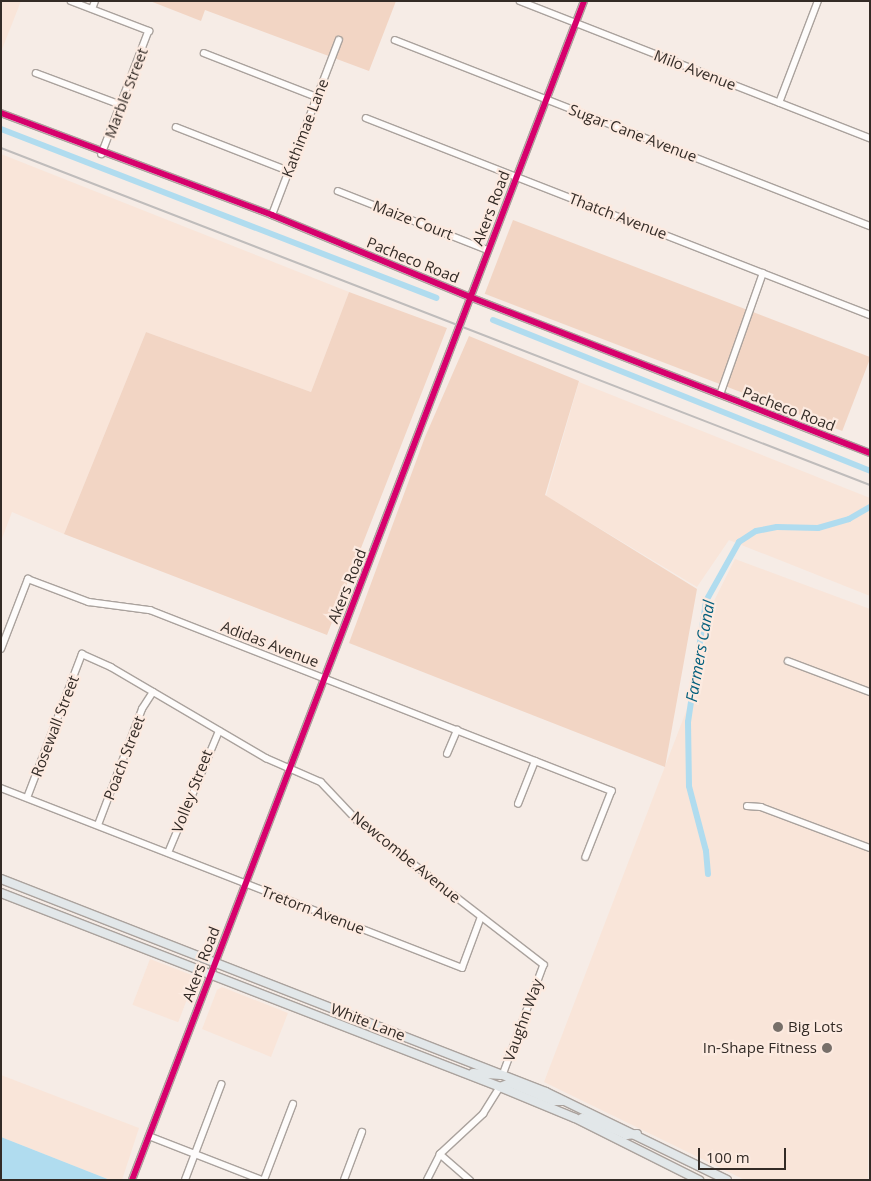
<!DOCTYPE html>
<html>
<head>
<meta charset="utf-8">
<style>
  body { margin:0 }
  #map { position:relative; width:871px; height:1181px; overflow:hidden; background:#f6ece6; font-family:"Open Sans",sans-serif }
  div>[style] { position:absolute }
  [style*='--x'] { left:calc(var(--x)*1px); top:calc(var(--y)*1px); width:calc(var(--w)*1px); rotate:calc(var(--a)*1deg) }
  .built>* { inset:0; background:#f9e5d9; transform-origin:0 0 }
  .green>* { inset:0; background:#f2d5c4; transform-origin:0 0 }
  .water>* { inset:0; background:#b0dcef }
  .canal>* { height:6px; margin:-3px; padding:0 3px; transform-origin:3px; border-radius:3px; background:#b0dcef }
  .roads { filter:drop-shadow(1px 0 #aaa29d) drop-shadow(-1px 0 #aaa29d) drop-shadow(0 1px #aaa29d) drop-shadow(0 -1px #aaa29d) }
  .minor>* { height:5.5px; margin:-2.75px; padding:0 2.75px; transform-origin:2.75px; border-radius:2.75px; background:#fefcfb }
  .major>* { height:8px; margin:-4px; padding:0 4px; transform-origin:4px; border-radius:4px; background:#e2e7e9 }
  .rail>* { height:2px; margin:-1px; padding:0 1px; transform-origin:1px; border-radius:1px; background:#bfbcbb }
  .cycleway>* { height:6px; margin:-3px; padding:0 3px; transform-origin:3px; border-radius:3px; background:#d6006c }
  .dots>* { width:14px; height:14px; translate:-50% -50%; box-sizing:border-box; border:2px solid #fceae0; border-radius:50% }
  span { translate:-50% -50%; white-space:nowrap; text-align:center; line-height:1.15; -webkit-text-stroke:4.5px #fceae0; paint-order:stroke }
  .street-label { font-size:15px; color:#332b26 }
  .poi-label { font-size:15px; color:#332b26 }
  .left { translate:0 -50%; text-align:left }
  .right { translate:-100% -50%; text-align:right }
  .water-label { font-size:16px; color:#035f7c; font-style:italic }
  .frame { position:absolute; inset:0; border:2px solid #332b26; pointer-events:none }
  .scale { position:absolute; left:698px; top:1148px; width:88px; height:22px; box-sizing:border-box; border:2px solid #332b26; border-top:0; padding-left:6px; font-size:15px; line-height:18px; white-space:nowrap; color:#332b26; -webkit-text-stroke:4px #fceae0; paint-order:stroke }
</style>
</head>
<body>
<div id="map">
  <div class="built">
    <div style="clip-path:polygon(1px 1px,21px 1px,1px 52px)"></div>
    <div style="clip-path:polygon(1px 154px,349px 292px,311px 392px,146px 332px,64px 534px,12px 512px,1px 541px)"></div>
    <div style="clip-path:polygon(579px 382px,870px 498px,870px 596px,729px 540px,697px 587px,546px 496px)"></div>
    <div style="clip-path:polygon(735px 559px,870px 609px,868px 1180px,745px 1180px,544px 1082px,697px 683px,712px 605px)"></div>
    <div style="left:150px;top:959px;width:49px;height:49px;rotate:21deg"></div>
    <div style="clip-path:polygon(222px 987px,288px 1013px,271px 1057px,202px 1029px,217px 990px)"></div>
    <div style="clip-path:polygon(1px 1075px,139px 1128px,122px 1180px,110px 1180px,1px 1137px)"></div>
  </div>
  <div class="green">
    <div style="clip-path:polygon(150px 1px,396px 1px,369px 71px,205px 10px,201px 21px)"></div>
    <div style="left:513px;top:220px;width:383px;height:79px;rotate:21deg"></div>
    <div style="clip-path:polygon(349px 292px,447px 328px,327px 635px,64px 534px,146px 332px,311px 392px)"></div>
    <div style="clip-path:polygon(469px 336px,579px 381px,545px 495px,697px 589px,665px 767px,349px 643px,425px 437px)"></div>
  </div>
  <div class="water">
    <div style="clip-path:polygon(1px 1137px,110px 1180px,1px 1180px)"></div>
  </div>
  <div class="canal">
    <div style="--x:1;--y:129;--w:467;--a:21.2"></div>
    <div style="--x:493;--y:320;--w:406;--a:21.8"></div>
    <div style="--x:708;--y:874;--w:23;--a:-95"></div>
    <div style="--x:706;--y:851;--w:67;--a:-104.7"></div>
    <div style="--x:689;--y:786;--w:64;--a:-90.9"></div>
    <div style="--x:688;--y:722;--w:122;--a:-81.5"></div>
    <div style="--x:706;--y:601;--w:68;--a:-60.8"></div>
    <div style="--x:739;--y:542;--w:20;--a:-33"></div>
    <div style="--x:756;--y:531;--w:21;--a:-11"></div>
    <div style="--x:777;--y:527;--w:41;--a:1.4"></div>
    <div style="--x:818;--y:528;--w:32;--a:-16"></div>
    <div style="--x:849;--y:519;--w:24;--a:-30"></div>
  </div>
  <div class="roads">
    <div class="minor">
      <div style="--x:71;--y:1;--w:84;--a:21"></div>
      <div style="--x:149;--y:31;--w:132;--a:110.9"></div>
      <div style="--x:520;--y:1;--w:376;--a:21.4"></div>
      <div style="--x:92;--y:9;--w:9;--a:-69"></div>
      <div style="--x:395;--y:40;--w:510;--a:21.38"></div>
      <div style="--x:204;--y:53;--w:121;--a:21.3"></div>
      <div style="--x:36;--y:73;--w:91;--a:20.6"></div>
      <div style="--x:779;--y:103;--w:109;--a:-69.1"></div>
      <div style="--x:1;--y:113;--w:290;--a:20.6"></div>
      <div style="--x:272;--y:215;--w:214;--a:22.5"></div>
      <div style="--x:470;--y:297;--w:429;--a:21.3"></div>
      <div style="--x:366;--y:118;--w:541;--a:21.35"></div>
      <div style="--x:176;--y:127;--w:121;--a:21.3"></div>
      <div style="--x:338;--y:191;--w:161;--a:21.5"></div>
      <div style="--x:272;--y:215;--w:187;--a:-69.1"></div>
      <div style="--x:720;--y:395;--w:129;--a:-70.6"></div>
      <div style="--x:1;--y:649;--w:75;--a:-68.9"></div>
      <div style="--x:28;--y:579;--w:65;--a:20.7"></div>
      <div style="--x:89;--y:602;--w:62;--a:7.5"></div>
      <div style="--x:150;--y:610;--w:496;--a:21.4"></div>
      <div style="--x:612;--y:791;--w:71;--a:111.5"></div>
      <div style="--x:788;--y:661;--w:88;--a:20.7"></div>
      <div style="--x:447;--y:754;--w:26;--a:-67"></div>
      <div style="--x:1;--y:788;--w:495;--a:21.3"></div>
      <div style="--x:462;--y:968;--w:54;--a:-69.6"></div>
      <div style="--x:27;--y:798;--w:154;--a:-69.1"></div>
      <div style="--x:82;--y:654;--w:32;--a:24"></div>
      <div style="--x:111;--y:667;--w:180;--a:30.4"></div>
      <div style="--x:266;--y:758;--w:60;--a:23.6"></div>
      <div style="--x:321;--y:782;--w:54;--a:46.5"></div>
      <div style="--x:358;--y:821;--w:235;--a:37.7"></div>
      <div style="--x:544;--y:965;--w:117;--a:110.4"></div>
      <div style="--x:518;--y:804;--w:46;--a:-68.4"></div>
      <div style="--x:747;--y:806;--w:14;--a:4"></div>
      <div style="--x:761;--y:807;--w:116;--a:20.6"></div>
      <div style="--x:98;--y:825;--w:124;--a:-69.2"></div>
      <div style="--x:142;--y:709;--w:20;--a:-57"></div>
      <div style="--x:168;--y:853;--w:132;--a:-67.3"></div>
      <div style="--x:149;--y:1136;--w:121;--a:21.3"></div>
      <div style="--x:440;--y:1154;--w:40;--a:41"></div>
      <div style="--x:132;--y:1180;--w:1263;--a:-69.02"></div>
      <div style="--x:185;--y:1180;--w:102;--a:-69.2"></div>
      <div style="--x:264;--y:1180;--w:81;--a:-69.1"></div>
      <div style="--x:344;--y:1180;--w:51;--a:-69.4"></div>
      <div style="--x:427;--y:1180;--w:29;--a:-63"></div>
      <div style="--x:440;--y:1154;--w:59;--a:-42.9"></div>
      <div style="--x:483;--y:1114;--w:32;--a:-58"></div>
    </div>
    <div class="major">
      <div style="--x:1;--y:879;--w:585;--a:21.35"></div>
      <div style="--x:546;--y:1092;--w:201;--a:25.9"></div>
      <div style="--x:1;--y:893;--w:535;--a:21.24"></div>
      <div style="--x:500;--y:1087;--w:81;--a:22.5"></div>
      <div style="--x:575;--y:1118;--w:139;--a:26.6"></div>
      <div style="--x:473;--y:1073;--w:28;--a:4"></div>
      <div style="--x:500;--y:1087;--w:11;--a:-22"></div>
      <div style="--x:510;--y:1083;--w:47;--a:22.7"></div>
      <div style="--x:553;--y:1101;--w:10;--a:0"></div>
      <div style="--x:582;--y:1118;--w:10;--a:6"></div>
      <div style="--x:592;--y:1119;--w:38;--a:25"></div>
      <div style="--x:626;--y:1135;--w:11;--a:-5"></div>
    </div>
  </div>
  <div class="rail">
    <div style="--x:1;--y:148;--w:932;--a:21.2"></div>
  </div>
  <div class="cycleway">
    <div style="--x:1;--y:113;--w:290;--a:20.6"></div>
    <div style="--x:272;--y:215;--w:214;--a:22.5"></div>
    <div style="--x:470;--y:297;--w:429;--a:21.3"></div>
    <div style="--x:132;--y:1180;--w:1263;--a:-69.02"></div>
  </div>
  <div class="dots">
    <div style="left:778px;top:1027px;background:#776f69"></div>
    <div style="left:827px;top:1048px;background:#776f69"></div>
  </div>
  <div class="street-label">
    <span style="left:695px;top:70px;rotate:21deg">Milo Avenue</span>
    <span style="left:126px;top:93px;rotate:-69deg">Marble Street</span>
    <span style="left:305px;top:128px;rotate:-69deg">Kathimae Lane</span>
    <span style="left:633px;top:133px;rotate:21deg">Sugar Cane Avenue</span>
    <span style="left:491px;top:208px;rotate:-69deg">Akers Road</span>
    <span style="left:618px;top:216px;rotate:21deg">Thatch Avenue</span>
    <span style="left:413px;top:220px;rotate:21deg">Maize Court</span>
    <span style="left:413px;top:260px;rotate:22deg">Pacheco Road</span>
    <span style="left:789px;top:409px;rotate:21deg">Pacheco Road</span>
    <span style="left:347px;top:586px;rotate:-68deg">Akers Road</span>
    <span style="left:270px;top:644px;rotate:21deg">Adidas Avenue</span>
    <span style="left:55px;top:726px;rotate:-69deg">Rosewall Street</span>
    <span style="left:124px;top:758px;rotate:-69deg">Poach Street</span>
    <span style="left:192px;top:791px;rotate:-69deg">Volley Street</span>
    <span style="left:406px;top:857px;rotate:39deg">Newcombe Avenue</span>
    <span style="left:313px;top:910px;rotate:21deg">Tretorn Avenue</span>
    <span style="left:201px;top:964px;rotate:-69deg">Akers Road</span>
    <span style="left:523px;top:1020px;rotate:-70deg">Vaughn Way</span>
    <span style="left:368px;top:1022px;rotate:21deg">White Lane</span>
  </div>
  <div class="poi-label">
    <span class="left" style="left:788px;top:1027px">Big Lots</span>
    <span class="right" style="left:817px;top:1048px">In-Shape Fitness</span>
  </div>
  <div class="water-label">
    <span style="left:700px;top:651px;rotate:-80deg">Farmers Canal</span>
  </div>
  <div class="frame"></div>
  <div class="scale">100 m</div>
</div>
</body>
</html>
